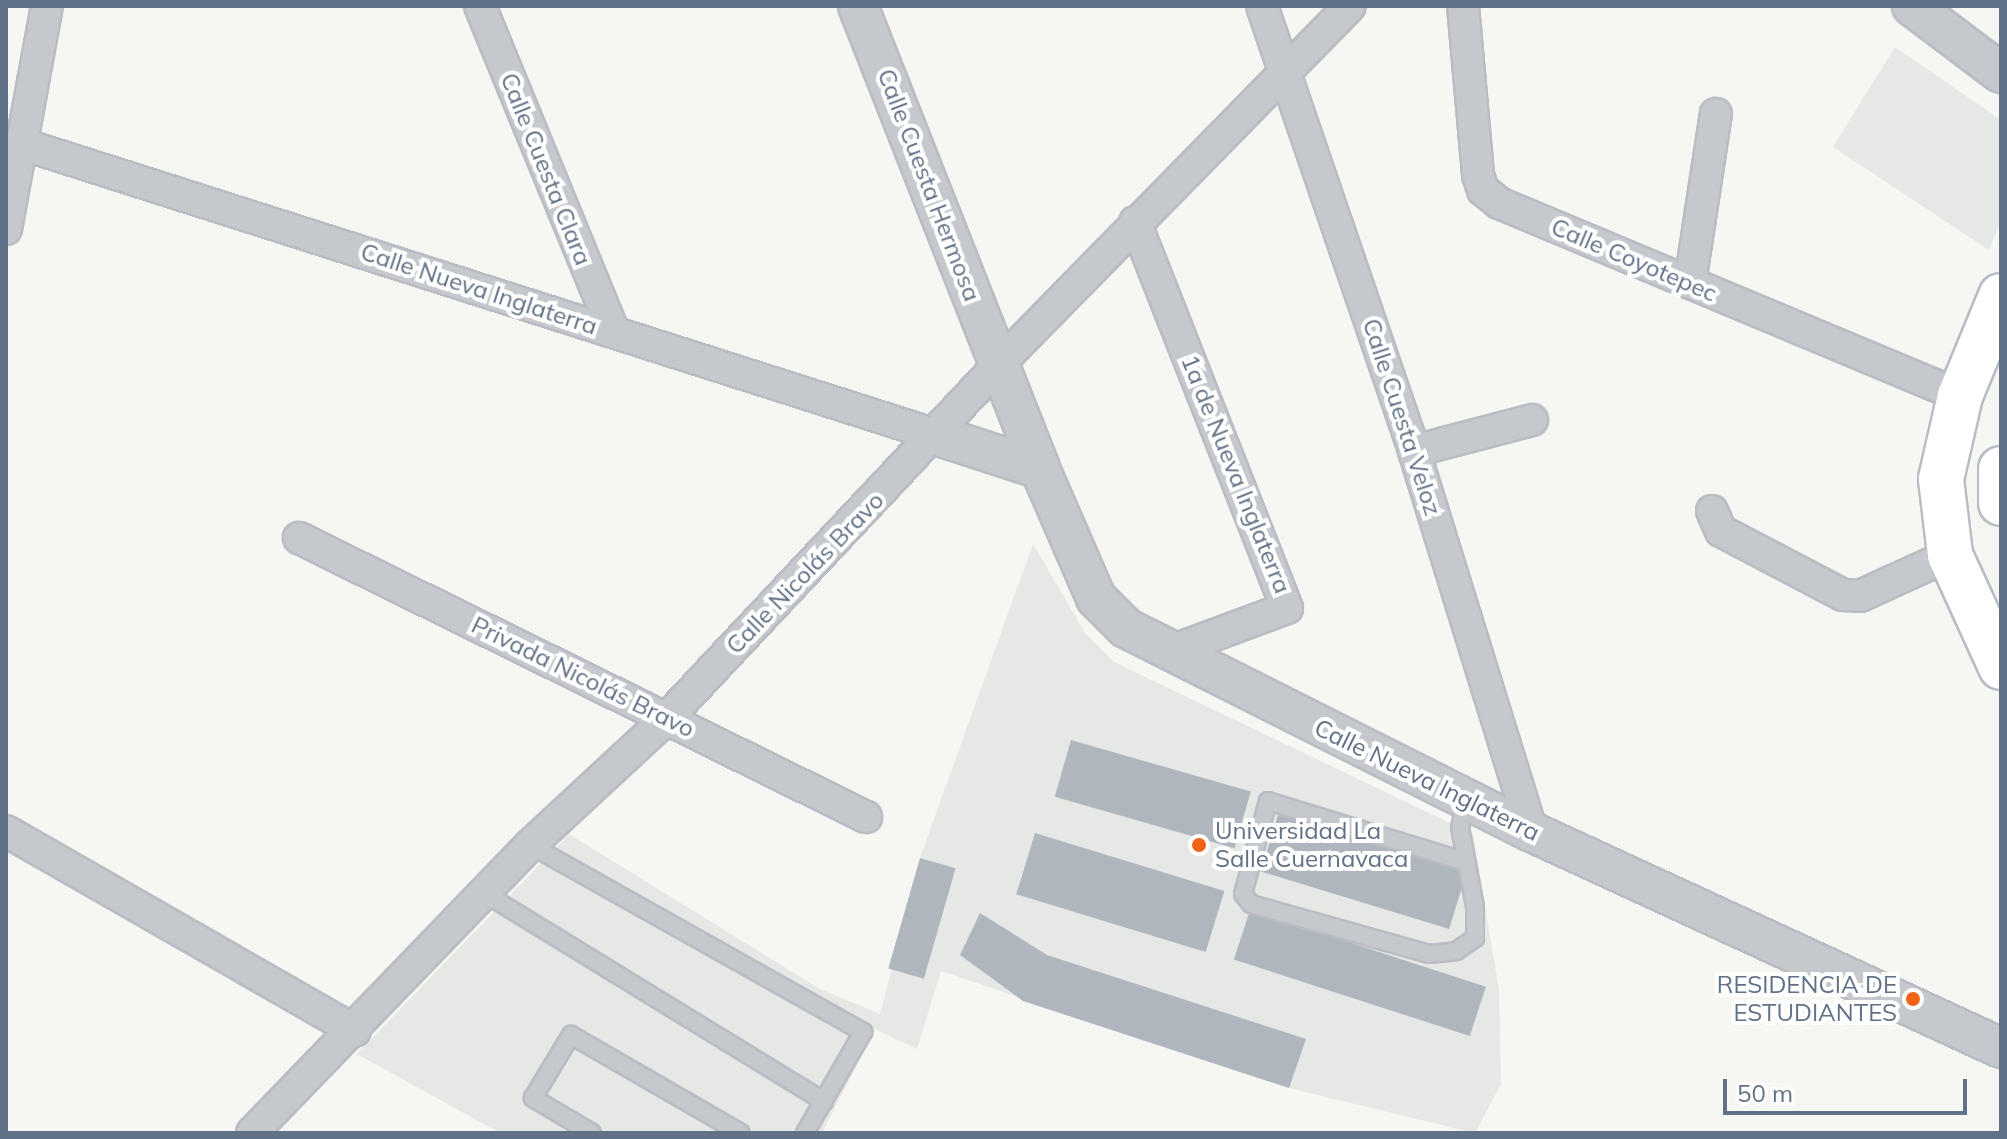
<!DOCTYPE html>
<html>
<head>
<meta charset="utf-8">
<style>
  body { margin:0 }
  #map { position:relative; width:2007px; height:1139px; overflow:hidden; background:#f6f6f2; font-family:Mulish,sans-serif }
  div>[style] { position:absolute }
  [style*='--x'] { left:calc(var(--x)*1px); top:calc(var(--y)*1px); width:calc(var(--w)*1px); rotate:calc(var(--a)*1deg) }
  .built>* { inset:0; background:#e6e8e5 }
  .building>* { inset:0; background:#afb6bd; transform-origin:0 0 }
  .roads { filter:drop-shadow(2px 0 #b9bdc3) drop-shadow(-2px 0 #b9bdc3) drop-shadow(0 2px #b9bdc3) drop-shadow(0 -2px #b9bdc3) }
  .service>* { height:16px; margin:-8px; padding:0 8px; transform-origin:8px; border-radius:8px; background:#c5c8cc }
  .minor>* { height:30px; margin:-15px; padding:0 15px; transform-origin:15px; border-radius:15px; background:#c5c8cc }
  .tertiary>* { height:38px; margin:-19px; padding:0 19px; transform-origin:19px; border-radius:19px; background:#c5c8cc }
  .secondary>* { height:44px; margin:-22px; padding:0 22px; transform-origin:22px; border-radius:22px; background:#fff }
  .dots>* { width:22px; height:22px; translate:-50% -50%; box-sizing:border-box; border:4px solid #fff; border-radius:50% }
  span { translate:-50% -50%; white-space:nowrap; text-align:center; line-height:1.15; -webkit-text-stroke:8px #fff; paint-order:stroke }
  .street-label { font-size:24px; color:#627286 }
  .poi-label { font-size:24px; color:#627286 }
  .left { translate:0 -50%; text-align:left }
  .right { translate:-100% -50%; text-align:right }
  .frame { position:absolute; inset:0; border:8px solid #627286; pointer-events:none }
  .scale { position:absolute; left:1723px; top:1079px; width:244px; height:36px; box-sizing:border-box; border:4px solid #627286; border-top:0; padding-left:10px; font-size:24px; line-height:28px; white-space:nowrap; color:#627286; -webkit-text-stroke:6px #fff; paint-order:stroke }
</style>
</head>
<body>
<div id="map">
  <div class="built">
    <div style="clip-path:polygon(1895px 47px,2001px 120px,2001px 221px,1989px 250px,1833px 147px)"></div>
    <div style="clip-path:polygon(1033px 544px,1085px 633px,1114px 662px,1473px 834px,1499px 990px,1501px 1084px,1475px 1133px,1289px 1088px,941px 971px,917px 1049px,875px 1029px,822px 1133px,500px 1133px,357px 1054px,569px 834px,820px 989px,880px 1014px,920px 858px)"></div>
  </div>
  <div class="building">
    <div style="left:1071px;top:740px;width:187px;height:59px;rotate:16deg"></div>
    <div style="left:1278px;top:815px;width:197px;height:59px;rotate:17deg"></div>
    <div style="left:1035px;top:833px;width:198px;height:64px;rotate:17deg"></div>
    <div style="left:920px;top:858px;width:37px;height:115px;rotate:16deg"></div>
    <div style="left:1250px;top:910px;width:248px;height:52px;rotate:18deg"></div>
    <div style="clip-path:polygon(980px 913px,1047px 955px,1306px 1039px,1289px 1088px,1023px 1001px,960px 955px)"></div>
  </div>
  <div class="roads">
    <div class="service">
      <div style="--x:530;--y:845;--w:382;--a:29.3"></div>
      <div style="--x:863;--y:1032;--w:116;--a:119.9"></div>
      <div style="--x:1466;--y:862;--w:207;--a:-162.9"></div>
      <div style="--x:1268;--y:801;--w:96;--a:105"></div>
      <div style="--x:1243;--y:894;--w:13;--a:51"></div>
      <div style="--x:1251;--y:904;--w:185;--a:15.7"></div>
      <div style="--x:1429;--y:954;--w:27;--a:-6"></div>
      <div style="--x:1456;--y:951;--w:23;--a:-34"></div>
      <div style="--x:1475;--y:938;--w:31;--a:-90"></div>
      <div style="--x:1475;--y:907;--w:81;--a:-100.6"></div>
      <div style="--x:1460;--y:827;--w:28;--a:-75"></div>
      <div style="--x:484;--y:893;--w:399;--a:31.5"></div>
      <div style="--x:592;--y:1133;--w:69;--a:-149.3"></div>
      <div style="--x:533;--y:1098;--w:74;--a:-58.9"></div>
      <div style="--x:571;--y:1035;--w:196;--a:30"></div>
    </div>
    <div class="minor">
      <div style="--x:480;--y:6;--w:351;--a:67.7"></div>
      <div style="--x:1262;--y:6;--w:470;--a:71.1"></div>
      <div style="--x:1414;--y:451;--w:399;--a:72.8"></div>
      <div style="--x:1463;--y:6;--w:170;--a:84.9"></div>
      <div style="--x:1478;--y:175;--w:16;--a:72"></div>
      <div style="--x:1483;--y:190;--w:21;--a:39"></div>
      <div style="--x:1499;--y:203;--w:500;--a:22.7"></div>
      <div style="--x:22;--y:144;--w:959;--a:17.66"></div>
      <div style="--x:1135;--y:222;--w:415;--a:68.5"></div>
      <div style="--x:1287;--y:608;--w:126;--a:159.6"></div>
      <div style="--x:6;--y:229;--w:227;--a:-79.6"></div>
      <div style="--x:1690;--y:283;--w:171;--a:-81.3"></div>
      <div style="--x:1414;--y:451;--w:122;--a:-14.7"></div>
      <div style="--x:1712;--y:511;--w:22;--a:66"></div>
      <div style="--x:1721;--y:531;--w:138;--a:27.7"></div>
      <div style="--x:1843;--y:595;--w:17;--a:3"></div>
      <div style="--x:1860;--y:596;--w:99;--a:-24.5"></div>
      <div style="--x:299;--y:538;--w:632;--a:26.2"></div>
      <div style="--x:6;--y:831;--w:402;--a:29.8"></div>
      <div style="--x:252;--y:1133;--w:400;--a:-46"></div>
      <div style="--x:530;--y:845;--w:187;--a:-42.8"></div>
      <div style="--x:667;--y:718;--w:485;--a:-46.8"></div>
      <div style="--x:999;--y:364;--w:501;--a:-45.57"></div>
    </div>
    <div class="tertiary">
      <div style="--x:858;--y:6;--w:497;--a:68.5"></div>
      <div style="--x:1040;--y:469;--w:141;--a:66.5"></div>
      <div style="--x:1096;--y:598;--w:42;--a:45"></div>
      <div style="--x:1126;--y:628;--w:454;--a:26.7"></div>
      <div style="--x:1532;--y:832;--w:516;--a:24.73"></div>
      <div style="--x:1912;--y:6;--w:111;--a:37"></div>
      <div style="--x:936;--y:435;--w:109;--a:18.1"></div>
    </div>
    <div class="secondary">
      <div style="--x:2001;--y:296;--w:108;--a:112.3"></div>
      <div style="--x:1960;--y:396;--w:85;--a:102.9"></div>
      <div style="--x:1941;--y:479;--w:77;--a:83.2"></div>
      <div style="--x:1950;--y:555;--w:123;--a:65.5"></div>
      <div style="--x:2001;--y:469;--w:34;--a:90"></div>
    </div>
  </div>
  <div class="dots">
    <div style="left:1199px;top:845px;background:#f36315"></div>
    <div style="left:1913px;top:999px;background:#f36315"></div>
  </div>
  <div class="street-label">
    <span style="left:546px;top:169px;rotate:68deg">Calle Cuesta Clara</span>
    <span style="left:929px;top:185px;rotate:69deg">Calle Cuesta Hermosa</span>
    <span style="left:1634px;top:260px;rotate:23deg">Calle Coyotepec</span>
    <span style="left:479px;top:289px;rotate:18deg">Calle Nueva Inglaterra</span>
    <span style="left:1402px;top:417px;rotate:72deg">Calle Cuesta Veloz</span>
    <span style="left:1236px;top:474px;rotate:68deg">1a de Nueva Inglaterra</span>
    <span style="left:805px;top:573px;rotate:-46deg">Calle Nicolás Bravo</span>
    <span style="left:583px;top:677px;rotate:26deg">Privada Nicolás Bravo</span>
    <span style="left:1427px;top:780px;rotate:26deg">Calle Nueva Inglaterra</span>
  </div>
  <div class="poi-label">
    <span class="left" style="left:1215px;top:845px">Universidad La<br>Salle Cuernavaca</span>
    <span class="right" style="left:1897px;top:999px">RESIDENCIA DE<br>ESTUDIANTES</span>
  </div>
  <div class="frame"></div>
  <div class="scale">50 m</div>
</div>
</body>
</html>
